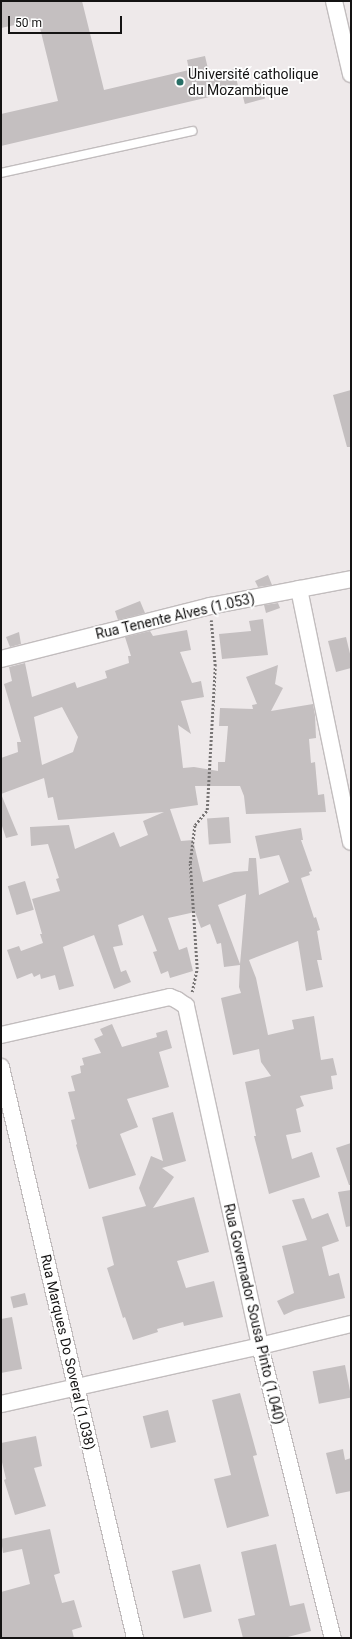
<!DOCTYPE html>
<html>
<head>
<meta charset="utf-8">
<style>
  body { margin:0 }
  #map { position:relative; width:352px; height:1639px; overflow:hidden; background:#eee9ea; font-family:Roboto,sans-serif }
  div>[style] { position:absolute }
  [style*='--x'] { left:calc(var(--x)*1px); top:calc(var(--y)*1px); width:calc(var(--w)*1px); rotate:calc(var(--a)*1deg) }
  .building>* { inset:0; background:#c4bfc0; transform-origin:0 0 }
  .path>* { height:2.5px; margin-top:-1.25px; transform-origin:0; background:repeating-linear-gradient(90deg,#777474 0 2px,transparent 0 4px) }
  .roads { filter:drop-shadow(1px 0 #c2bdbe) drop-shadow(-1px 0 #c2bdbe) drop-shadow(0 1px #c2bdbe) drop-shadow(0 -1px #c2bdbe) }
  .lane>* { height:8px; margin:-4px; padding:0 4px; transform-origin:4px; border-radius:4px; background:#fff }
  .street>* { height:16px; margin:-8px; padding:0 8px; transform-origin:8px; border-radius:8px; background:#fff }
  .dots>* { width:11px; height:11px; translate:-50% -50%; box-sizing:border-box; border:2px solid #fff; border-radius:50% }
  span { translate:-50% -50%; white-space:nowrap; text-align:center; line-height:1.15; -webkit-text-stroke:3.5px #fff; paint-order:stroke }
  .poi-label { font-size:14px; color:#141313 }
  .left { translate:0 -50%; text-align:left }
  .street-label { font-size:14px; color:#141313 }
  .frame { position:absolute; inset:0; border:2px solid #141313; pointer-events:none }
  .scale { position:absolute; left:8px; top:16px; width:114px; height:18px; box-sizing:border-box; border:2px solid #141313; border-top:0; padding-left:5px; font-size:12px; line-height:14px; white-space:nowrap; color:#141313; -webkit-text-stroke:3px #fff; paint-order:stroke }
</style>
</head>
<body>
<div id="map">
  <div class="building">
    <div style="clip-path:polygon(1px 1px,82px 1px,104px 90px,189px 70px,187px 60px,205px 56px,209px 73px,234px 69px,239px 90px,1px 146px,1px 114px,58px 101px,38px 20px,1px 28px)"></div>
    <div style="left:261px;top:83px;width:16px;height:21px;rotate:75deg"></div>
    <div style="clip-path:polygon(351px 390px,351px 447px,347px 447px,333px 395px)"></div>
    <div style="clip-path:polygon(268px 575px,272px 585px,258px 587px,255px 581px)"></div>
    <div style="clip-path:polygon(140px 601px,145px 613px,118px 620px,115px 611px)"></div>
    <div style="clip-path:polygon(278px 603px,280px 608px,266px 613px,264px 605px)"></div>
    <div style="clip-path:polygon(263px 619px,268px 655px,222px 659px,219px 634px,251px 631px,249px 621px)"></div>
    <div style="clip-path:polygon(evenodd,187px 630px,191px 650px,180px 652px,192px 683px,201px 681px,204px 697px,181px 701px,191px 734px,178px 725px,183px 768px,194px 767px,218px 771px,218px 762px,225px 762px,228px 726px,219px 726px,220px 708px,253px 709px,252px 705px,257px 704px,246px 677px,278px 665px,275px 684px,283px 688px,271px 711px,313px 704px,315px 715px,316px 738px,309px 739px,311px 763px,315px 762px,318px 795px,324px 794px,326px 812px,246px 814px,244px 796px,240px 786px,195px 786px,198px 805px,170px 809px,181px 841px,193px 840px,203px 882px,234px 872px,248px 871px,249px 858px,256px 858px,259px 895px,289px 882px,279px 855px,260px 859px,255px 836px,301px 828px,303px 840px,301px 840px,312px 871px,309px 872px,310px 875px,301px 878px,314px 918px,316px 917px,320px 930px,317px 931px,322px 960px,317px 960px,323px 987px,306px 991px,298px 941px,249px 960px,256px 978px,268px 1035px,294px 1029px,292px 1020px,314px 1016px,321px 1060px,333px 1058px,337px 1075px,331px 1076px,333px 1089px,300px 1096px,304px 1106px,296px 1109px,301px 1132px,286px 1135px,292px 1159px,312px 1152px,320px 1177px,269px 1194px,254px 1136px,256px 1136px,245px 1082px,271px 1076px,261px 1062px,259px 1049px,233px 1055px,221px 998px,241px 993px,239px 987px,240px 965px,224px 967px,221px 943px,217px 944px,210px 924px,201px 928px,195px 912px,168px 918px,179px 950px,187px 947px,193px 971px,170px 978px,168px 971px,161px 974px,153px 952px,157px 951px,143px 915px,118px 925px,123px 945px,113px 947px,121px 972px,126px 970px,131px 982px,114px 989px,94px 935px,63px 947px,74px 986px,59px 990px,55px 975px,41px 979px,40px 974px,34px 977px,32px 973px,17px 979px,7px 950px,19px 946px,21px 951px,43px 943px,40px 934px,42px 934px,32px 899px,60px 891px,56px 879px,59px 878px,48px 844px,31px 846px,30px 827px,69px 825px,75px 849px,114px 832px,120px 847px,148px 835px,143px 821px,164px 812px,58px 820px,53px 797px,48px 798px,44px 778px,1px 794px,1px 758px,18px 752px,17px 742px,21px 742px,4px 684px,12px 681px,9px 667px,25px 663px,32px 697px,75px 682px,77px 688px,107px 678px,105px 671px,129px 663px,128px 656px,131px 656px,125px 637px,150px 631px,153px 636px,187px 630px,62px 707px,78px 737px,73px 752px,42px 765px,34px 717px,62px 707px,187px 630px,246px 894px,242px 942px,240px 964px,218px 905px,246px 894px)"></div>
    <div style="clip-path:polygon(19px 632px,21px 644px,10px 647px,6px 637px)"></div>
    <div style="clip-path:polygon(346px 637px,351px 658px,351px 668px,336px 672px,328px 641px)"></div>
    <div style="clip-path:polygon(1px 794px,18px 835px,6px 838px,1px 823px)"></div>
    <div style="left:229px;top:817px;width:26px;height:22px;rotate:86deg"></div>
    <div style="left:25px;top:881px;width:30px;height:18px;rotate:73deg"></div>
    <div style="clip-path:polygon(112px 1024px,122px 1047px,157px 1037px,156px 1033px,167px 1030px,172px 1048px,159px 1052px,169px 1087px,127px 1099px,138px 1127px,120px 1134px,136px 1175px,89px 1189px,76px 1145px,77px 1144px,71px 1120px,75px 1119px,68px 1092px,75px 1091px,71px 1076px,81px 1073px,80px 1066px,84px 1065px,82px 1058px,101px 1053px,94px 1039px,103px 1035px,100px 1029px)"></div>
    <div style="clip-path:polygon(173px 1112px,186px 1161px,162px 1168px,174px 1177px,153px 1208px,194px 1197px,209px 1252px,177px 1261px,186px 1288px,214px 1281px,223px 1317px,184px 1326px,183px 1322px,157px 1329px,158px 1332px,133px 1340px,125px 1317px,123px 1318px,107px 1268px,114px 1265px,102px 1217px,146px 1206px,139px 1188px,151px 1156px,163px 1161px,152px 1118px)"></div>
    <div style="clip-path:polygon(351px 1143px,351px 1185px,349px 1185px,336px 1148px)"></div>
    <div style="clip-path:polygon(351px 1190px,351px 1226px,346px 1227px,338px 1192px)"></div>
    <div style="clip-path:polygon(304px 1198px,312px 1219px,328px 1213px,339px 1241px,322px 1247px,329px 1276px,339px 1273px,345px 1298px,295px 1310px,284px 1315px,277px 1301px,294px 1293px,282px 1246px,307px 1240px,292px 1200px)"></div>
    <div style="left:25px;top:1293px;width:12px;height:15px;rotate:76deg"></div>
    <div style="clip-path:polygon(12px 1317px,22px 1369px,1px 1373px,1px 1319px)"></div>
    <div style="left:345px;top:1365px;width:33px;height:33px;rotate:79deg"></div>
    <div style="clip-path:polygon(240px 1393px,257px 1455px,253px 1456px,269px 1516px,227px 1528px,214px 1479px,231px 1475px,212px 1400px)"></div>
    <div style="left:168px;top:1410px;width:33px;height:26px;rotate:76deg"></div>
    <div style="clip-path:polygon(36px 1436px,42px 1466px,34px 1468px,46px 1506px,15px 1515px,4px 1480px,6px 1479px,1px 1458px,1px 1443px)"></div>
    <div style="clip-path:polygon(343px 1449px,345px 1460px,351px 1458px,351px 1491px,336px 1494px,326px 1453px)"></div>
    <div style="clip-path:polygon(50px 1529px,60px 1573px,54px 1575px,62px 1603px,74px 1600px,82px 1627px,72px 1630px,74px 1638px,1px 1638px,1px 1592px,30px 1584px,22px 1549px,3px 1553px,1px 1539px)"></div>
    <div style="clip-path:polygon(276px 1544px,290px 1606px,304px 1603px,311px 1631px,284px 1638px,243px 1638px,238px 1619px,255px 1615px,241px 1552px)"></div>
    <div style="left:200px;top:1564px;width:49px;height:29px;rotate:76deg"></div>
  </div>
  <div class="path">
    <div style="--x:192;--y:992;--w:24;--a:-78"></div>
    <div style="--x:197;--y:969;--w:106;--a:-93.8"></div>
    <div style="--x:190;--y:863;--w:38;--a:-83"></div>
    <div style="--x:195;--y:825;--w:19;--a:-51"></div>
    <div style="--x:207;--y:810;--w:144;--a:-86.8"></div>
    <div style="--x:215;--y:666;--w:46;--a:-95"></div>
  </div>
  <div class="roads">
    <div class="lane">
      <div style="--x:1;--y:173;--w:196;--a:-12.4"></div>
    </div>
    <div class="street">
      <div style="--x:334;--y:1;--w:75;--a:76.9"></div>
      <div style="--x:299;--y:589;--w:258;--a:78.4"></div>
      <div style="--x:1;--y:659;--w:216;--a:-14.2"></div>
      <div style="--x:210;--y:606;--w:144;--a:-10.8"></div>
      <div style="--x:1;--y:1035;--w:173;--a:-12.7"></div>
      <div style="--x:170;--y:997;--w:8;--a:23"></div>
      <div style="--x:177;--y:1000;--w:11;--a:34"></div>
      <div style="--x:186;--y:1006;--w:348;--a:77.7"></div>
      <div style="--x:260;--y:1346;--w:301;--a:76"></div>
      <div style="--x:1;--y:1067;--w:587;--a:76.79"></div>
      <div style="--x:1;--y:1404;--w:265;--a:-12.6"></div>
      <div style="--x:260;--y:1346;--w:94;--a:-13.6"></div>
    </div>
  </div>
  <div class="dots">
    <div style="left:180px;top:82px;background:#286f66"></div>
  </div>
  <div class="poi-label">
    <span class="left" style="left:188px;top:82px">Université catholique<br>du Mozambique</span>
  </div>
  <div class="street-label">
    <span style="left:175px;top:616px;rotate:-13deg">Rua Tenente Alves (1.053)</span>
    <span style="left:254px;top:1314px;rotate:77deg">Rua Governador Sousa Pinto (1.040)</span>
    <span style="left:68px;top:1352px;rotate:77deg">Rua Marques Do Soveral (1.038)</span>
  </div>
  <div class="frame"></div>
  <div class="scale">50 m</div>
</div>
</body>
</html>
